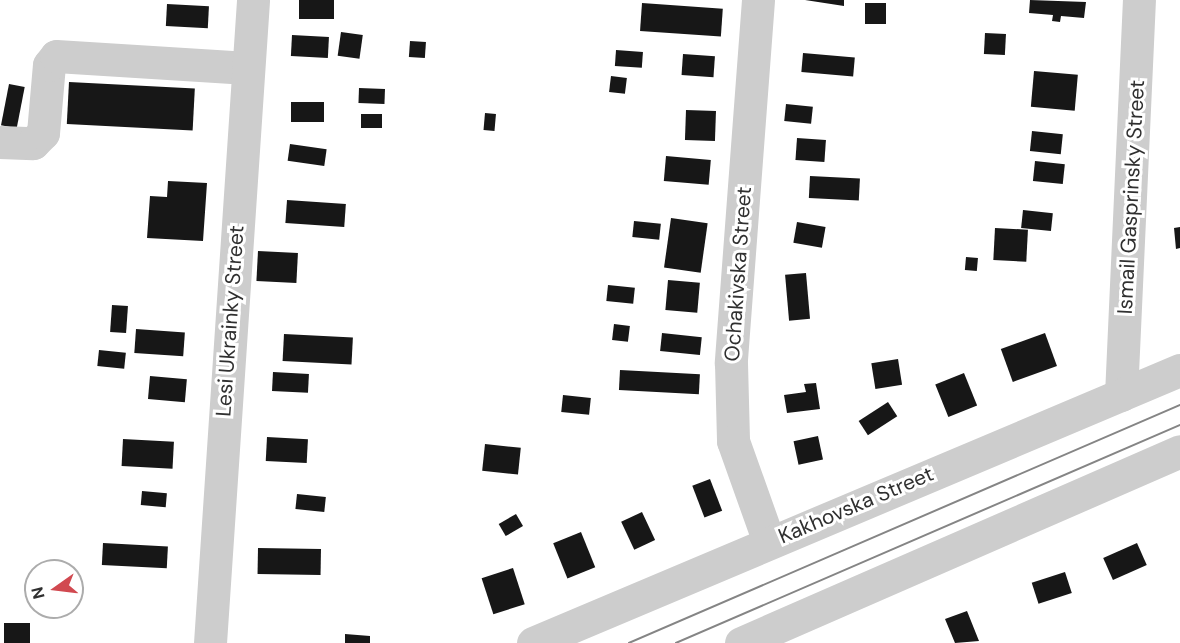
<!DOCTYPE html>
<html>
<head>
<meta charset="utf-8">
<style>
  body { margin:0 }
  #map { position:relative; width:1180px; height:643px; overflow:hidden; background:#fff; font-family:"DM Sans",sans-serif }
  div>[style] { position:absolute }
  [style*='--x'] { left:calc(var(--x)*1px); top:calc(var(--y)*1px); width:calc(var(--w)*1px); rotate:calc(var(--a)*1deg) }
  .building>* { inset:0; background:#171717; transform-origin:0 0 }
  .minor>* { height:33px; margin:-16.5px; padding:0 16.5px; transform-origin:16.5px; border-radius:16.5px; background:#cdcdcd }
  .tram>* { height:1.5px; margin:-0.75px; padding:0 0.75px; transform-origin:0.75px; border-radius:0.75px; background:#858585 }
  span { translate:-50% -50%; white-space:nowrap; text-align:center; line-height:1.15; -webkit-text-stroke:6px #fff; paint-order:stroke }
  .street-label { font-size:21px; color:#303030 }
  .north { position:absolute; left:24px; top:559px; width:60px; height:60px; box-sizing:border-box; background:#fff; border:2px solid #acacac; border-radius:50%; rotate:256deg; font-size:16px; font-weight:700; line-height:24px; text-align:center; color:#303030 }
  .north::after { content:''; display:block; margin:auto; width:21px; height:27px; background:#d14950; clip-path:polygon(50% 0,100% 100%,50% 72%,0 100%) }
</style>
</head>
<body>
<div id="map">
  <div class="building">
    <div style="left:299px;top:0;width:35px;height:19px"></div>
    <div style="clip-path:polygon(805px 0,844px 0,844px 6px)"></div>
    <div style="clip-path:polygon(1030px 0,1086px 2px,1084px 18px,1061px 16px,1060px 22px,1052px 21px,1053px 15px,1029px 13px)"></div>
    <div style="left:642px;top:3px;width:81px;height:28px;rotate:4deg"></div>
    <div style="left:865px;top:3px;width:21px;height:21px"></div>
    <div style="left:167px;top:4px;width:42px;height:22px;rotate:3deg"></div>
    <div style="left:341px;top:32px;width:22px;height:24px;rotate:8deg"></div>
    <div style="left:985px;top:33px;width:21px;height:21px;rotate:3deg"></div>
    <div style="left:292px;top:35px;width:37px;height:21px;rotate:3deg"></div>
    <div style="left:410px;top:41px;width:16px;height:16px;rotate:4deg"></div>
    <div style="left:616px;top:50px;width:27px;height:16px;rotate:4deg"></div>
    <div style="left:803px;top:53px;width:52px;height:19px;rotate:5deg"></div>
    <div style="left:683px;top:54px;width:32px;height:21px;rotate:4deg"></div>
    <div style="left:1034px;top:71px;width:44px;height:36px;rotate:5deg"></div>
    <div style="left:611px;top:76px;width:16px;height:16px;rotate:7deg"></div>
    <div style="left:69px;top:82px;width:126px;height:42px;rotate:3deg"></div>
    <div style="left:9px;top:84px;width:16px;height:42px;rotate:11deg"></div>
    <div style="left:359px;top:88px;width:26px;height:15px;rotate:2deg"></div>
    <div style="left:291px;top:102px;width:33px;height:20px"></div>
    <div style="left:786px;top:104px;width:27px;height:17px;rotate:6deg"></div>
    <div style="left:686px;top:110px;width:30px;height:30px;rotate:2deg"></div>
    <div style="left:485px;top:113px;width:11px;height:17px;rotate:5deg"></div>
    <div style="left:361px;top:114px;width:21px;height:14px"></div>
    <div style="left:1032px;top:131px;width:31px;height:20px;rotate:6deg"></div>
    <div style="left:797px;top:138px;width:29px;height:22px;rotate:4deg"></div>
    <div style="left:290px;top:144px;width:37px;height:17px;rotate:8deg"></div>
    <div style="left:666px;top:156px;width:45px;height:25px;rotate:5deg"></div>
    <div style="left:1035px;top:161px;width:30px;height:20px;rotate:6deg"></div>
    <div style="left:810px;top:176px;width:50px;height:22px;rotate:3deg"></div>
    <div style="clip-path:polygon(168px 181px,207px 183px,203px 241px,147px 238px,150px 196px,167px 197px)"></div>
    <div style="left:287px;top:200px;width:59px;height:23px;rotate:4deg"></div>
    <div style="left:1023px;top:210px;width:30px;height:18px;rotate:6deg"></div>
    <div style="left:671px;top:218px;width:37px;height:50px;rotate:8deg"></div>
    <div style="left:634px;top:221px;width:27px;height:16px;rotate:6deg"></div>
    <div style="left:797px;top:222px;width:29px;height:21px;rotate:10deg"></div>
    <div style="clip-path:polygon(1180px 227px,1180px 248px,1176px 249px,1174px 228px)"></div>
    <div style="left:995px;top:228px;width:33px;height:32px;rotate:3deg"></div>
    <div style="left:258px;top:251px;width:40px;height:30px;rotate:3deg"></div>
    <div style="left:966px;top:257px;width:12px;height:13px;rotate:5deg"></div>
    <div style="left:806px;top:273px;width:46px;height:21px;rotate:85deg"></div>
    <div style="left:668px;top:280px;width:32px;height:30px;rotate:5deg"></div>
    <div style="left:608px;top:285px;width:27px;height:16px;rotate:6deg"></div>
    <div style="left:112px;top:305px;width:16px;height:27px;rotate:4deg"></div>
    <div style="left:614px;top:324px;width:16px;height:16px;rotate:7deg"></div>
    <div style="left:136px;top:329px;width:49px;height:24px;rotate:4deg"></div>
    <div style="left:662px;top:333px;width:40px;height:18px;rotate:6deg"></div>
    <div style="left:1045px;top:333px;width:35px;height:47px;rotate:70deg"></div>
    <div style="left:284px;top:334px;width:69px;height:27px;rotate:3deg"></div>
    <div style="left:99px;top:350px;width:27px;height:16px;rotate:6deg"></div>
    <div style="left:898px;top:359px;width:26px;height:27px;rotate:81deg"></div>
    <div style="left:620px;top:370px;width:80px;height:20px;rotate:3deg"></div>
    <div style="left:273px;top:372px;width:36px;height:19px;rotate:3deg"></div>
    <div style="left:964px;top:373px;width:35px;height:31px;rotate:68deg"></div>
    <div style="left:150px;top:376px;width:37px;height:23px;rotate:5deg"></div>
    <div style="clip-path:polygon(816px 383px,820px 409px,787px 413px,784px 395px,806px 392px,804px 384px)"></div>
    <div style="left:563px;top:395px;width:28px;height:17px;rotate:6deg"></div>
    <div style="left:888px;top:402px;width:17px;height:35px;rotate:57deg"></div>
    <div style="left:818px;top:436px;width:24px;height:25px;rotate:78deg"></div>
    <div style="left:267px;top:437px;width:41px;height:24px;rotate:3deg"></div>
    <div style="left:123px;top:439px;width:51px;height:27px;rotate:3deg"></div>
    <div style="left:485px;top:444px;width:36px;height:27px;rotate:6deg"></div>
    <div style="left:710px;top:479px;width:34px;height:19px;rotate:69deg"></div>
    <div style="left:142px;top:491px;width:25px;height:14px;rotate:5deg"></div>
    <div style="left:297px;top:494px;width:29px;height:15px;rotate:6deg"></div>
    <div style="left:642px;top:512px;width:31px;height:23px;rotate:65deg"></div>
    <div style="left:516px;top:514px;width:14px;height:20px;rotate:60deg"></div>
    <div style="left:581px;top:532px;width:38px;height:30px;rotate:68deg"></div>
    <div style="left:103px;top:543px;width:65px;height:22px;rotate:3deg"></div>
    <div style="left:1137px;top:543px;width:24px;height:37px;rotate:66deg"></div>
    <div style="left:258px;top:548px;width:63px;height:26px;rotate:1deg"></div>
    <div style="left:513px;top:568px;width:38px;height:33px;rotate:72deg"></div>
    <div style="left:1065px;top:572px;width:22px;height:35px;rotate:72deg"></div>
    <div style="clip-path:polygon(967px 611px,979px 641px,955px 643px,945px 619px)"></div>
    <div style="left:4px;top:623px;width:26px;height:20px"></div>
    <div style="clip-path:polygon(345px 634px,370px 636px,370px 643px,345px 643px)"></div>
  </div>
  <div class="minor">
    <div style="--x:758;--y:0;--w:364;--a:94.3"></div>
    <div style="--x:731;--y:363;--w:78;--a:88.5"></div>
    <div style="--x:733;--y:441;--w:107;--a:70.4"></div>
    <div style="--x:0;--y:142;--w:33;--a:2"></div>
    <div style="--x:33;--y:143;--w:14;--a:-45"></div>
    <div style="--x:43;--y:133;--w:68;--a:-85"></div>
    <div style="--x:49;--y:65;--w:11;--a:-52"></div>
    <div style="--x:56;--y:56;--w:192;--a:3.6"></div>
    <div style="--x:1121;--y:395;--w:395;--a:-87.4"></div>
    <div style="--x:210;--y:643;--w:644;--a:-86.17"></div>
    <div style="--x:533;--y:643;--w:702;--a:-22.88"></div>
    <div style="--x:741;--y:643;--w:479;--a:-23.6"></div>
  </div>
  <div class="tram">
    <div style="--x:629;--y:643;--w:600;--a:-23.36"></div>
    <div style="--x:676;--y:643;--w:549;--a:-23.39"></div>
  </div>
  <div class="street-label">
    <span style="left:1131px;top:197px;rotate:-87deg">Ismail Gasprinsky Street</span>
    <span style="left:738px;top:274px;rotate:-86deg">Ochakivska Street</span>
    <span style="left:230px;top:321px;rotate:-86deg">Lesi Ukrainky Street</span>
    <span style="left:856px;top:505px;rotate:-23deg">Kakhovska Street</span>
  </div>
  <div class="north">N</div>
</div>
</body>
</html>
